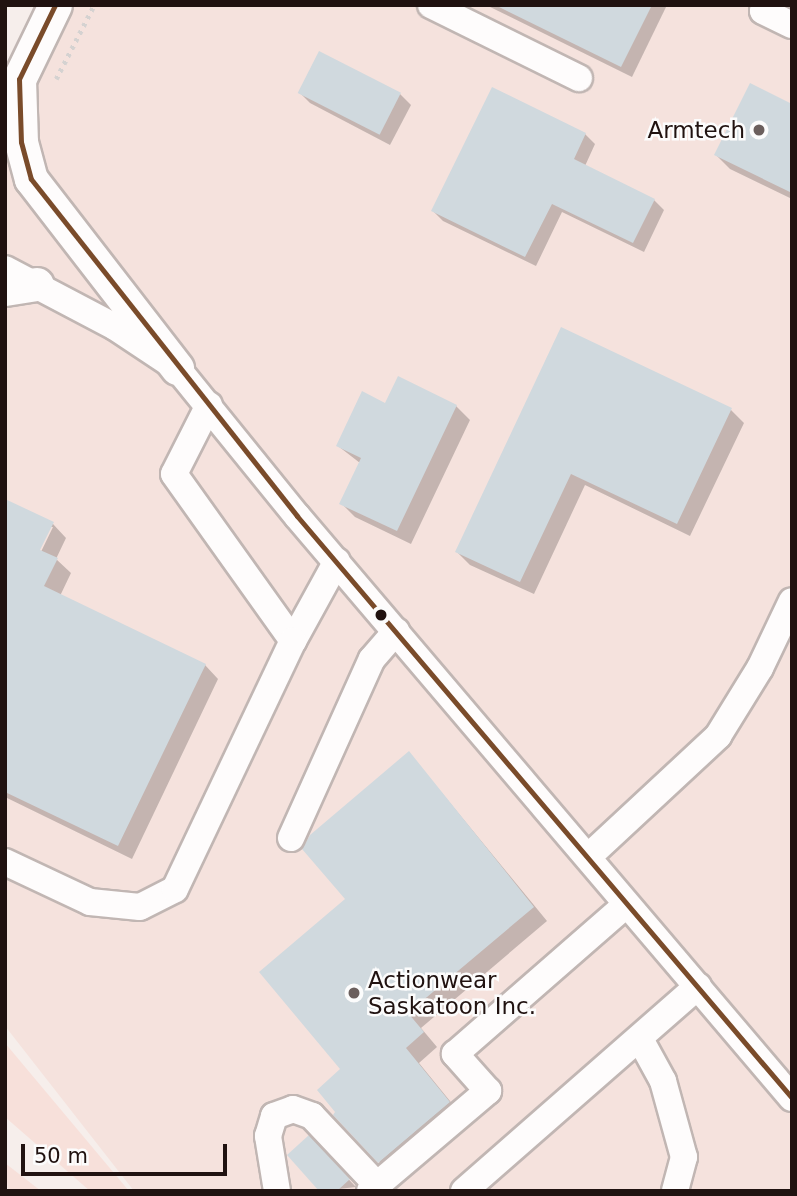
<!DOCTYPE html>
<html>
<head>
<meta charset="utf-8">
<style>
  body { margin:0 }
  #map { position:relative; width:797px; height:1196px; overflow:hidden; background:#f6eeeb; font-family:"DejaVu Sans",sans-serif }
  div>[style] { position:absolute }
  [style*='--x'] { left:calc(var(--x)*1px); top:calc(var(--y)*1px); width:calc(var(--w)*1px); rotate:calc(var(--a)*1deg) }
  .built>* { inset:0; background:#f5e2dd }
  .green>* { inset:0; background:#f7e0da }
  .shadow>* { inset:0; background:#0003 }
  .building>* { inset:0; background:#d0d9de; transform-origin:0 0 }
  .path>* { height:4.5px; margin-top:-2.25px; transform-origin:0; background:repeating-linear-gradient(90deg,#d5d2d1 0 3.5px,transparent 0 8.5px) }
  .roads { filter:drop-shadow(2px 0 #c1b6b3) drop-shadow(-2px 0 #c1b6b3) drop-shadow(0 2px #c1b6b3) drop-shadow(0 -2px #c1b6b3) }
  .minor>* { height:26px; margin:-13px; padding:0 13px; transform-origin:13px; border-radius:13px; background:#fefcfc }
  .major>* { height:33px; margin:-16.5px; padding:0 16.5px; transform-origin:16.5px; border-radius:16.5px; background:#fefcfc }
  .bus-1>* { height:5px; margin:-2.5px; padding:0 2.5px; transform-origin:2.5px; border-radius:2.5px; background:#7a4b2a }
  .dots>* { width:19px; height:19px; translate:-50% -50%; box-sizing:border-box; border:4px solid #fcfcfc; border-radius:50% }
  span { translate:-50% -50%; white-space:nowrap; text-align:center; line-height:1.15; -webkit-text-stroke:5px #fcfcfc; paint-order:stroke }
  .poi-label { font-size:23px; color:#201210 }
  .right { translate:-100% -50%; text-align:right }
  .left { translate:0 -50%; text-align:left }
  .frame { position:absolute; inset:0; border:7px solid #201210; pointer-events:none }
  .scale { position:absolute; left:21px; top:1144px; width:206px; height:32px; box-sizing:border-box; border:4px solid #201210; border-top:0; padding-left:9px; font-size:21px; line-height:24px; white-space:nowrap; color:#201210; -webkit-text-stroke:5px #fcfcfc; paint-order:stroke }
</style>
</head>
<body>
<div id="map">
  <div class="built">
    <div style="clip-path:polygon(75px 5px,792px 5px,792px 1191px,134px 1191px,5px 1026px,5px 146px)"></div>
  </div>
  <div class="green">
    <div style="clip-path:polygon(5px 1043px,129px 1191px,90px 1191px,5px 1117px)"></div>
    <div style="clip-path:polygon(5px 1164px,5px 1163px,41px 1191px,8px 1191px)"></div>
  </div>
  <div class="shadow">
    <div style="clip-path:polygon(486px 5px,667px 5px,632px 77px)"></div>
    <div style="clip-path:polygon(300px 93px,400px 94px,411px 105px,390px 145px,310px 103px)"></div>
    <div style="clip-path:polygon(792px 106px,792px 199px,730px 169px,716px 155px)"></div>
    <div style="clip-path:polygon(585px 134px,595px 144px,585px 166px,654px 200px,664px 210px,644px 252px,562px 212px,536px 266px,443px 221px,433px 211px)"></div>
    <div style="clip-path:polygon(562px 330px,731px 410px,744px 423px,690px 536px,585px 485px,534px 594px,470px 565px,457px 552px)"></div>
    <div style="clip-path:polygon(386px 405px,456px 406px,470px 420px,411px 544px,355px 517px,341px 503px,360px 463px,338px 446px)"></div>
    <div style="clip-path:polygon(evenodd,5px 501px,53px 524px,66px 538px,56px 559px,71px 573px,60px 596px,205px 665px,218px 679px,132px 859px,5px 797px,5px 501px,49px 527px,53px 527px,38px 558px,35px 557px,49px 527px)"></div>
    <div style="clip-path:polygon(409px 753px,547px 921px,421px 1028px,437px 1047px,419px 1063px,463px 1117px,393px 1175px,379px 1161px,342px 1069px,347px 900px)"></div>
    <div style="clip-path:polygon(309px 1138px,356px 1187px,321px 1191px)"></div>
  </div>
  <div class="building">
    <div style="clip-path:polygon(495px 5px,652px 5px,621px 67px)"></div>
    <div style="left:319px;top:51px;width:92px;height:47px;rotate:27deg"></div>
    <div style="clip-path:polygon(750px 83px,792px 104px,792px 193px,714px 155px)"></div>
    <div style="clip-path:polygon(492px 87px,586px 133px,574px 159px,655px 199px,633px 243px,552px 204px,525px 257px,431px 211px)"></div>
    <div style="clip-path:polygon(561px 327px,732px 408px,677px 524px,571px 474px,520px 582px,455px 552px)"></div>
    <div style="clip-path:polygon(398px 376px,457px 405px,397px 531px,339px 504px,361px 458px,336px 446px,362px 391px,385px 403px)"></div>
    <div style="clip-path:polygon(5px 499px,54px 522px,40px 550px,58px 558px,44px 586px,206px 664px,118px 846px,5px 792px)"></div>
    <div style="clip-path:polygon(409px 751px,534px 907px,408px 1013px,424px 1032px,406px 1048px,450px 1102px,378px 1163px,333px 1115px,335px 1112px,317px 1090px,340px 1069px,259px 972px,345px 899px,302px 849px,310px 835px)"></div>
    <div style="clip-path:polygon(309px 1135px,350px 1179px,337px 1191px,319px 1191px,287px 1155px)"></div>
  </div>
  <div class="path">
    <div style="--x:56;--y:79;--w:83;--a:-62.8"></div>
  </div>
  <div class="roads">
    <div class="minor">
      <div style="--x:431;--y:5;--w:165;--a:26.3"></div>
      <div style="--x:765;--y:5;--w:6;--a:108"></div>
      <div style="--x:763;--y:11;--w:32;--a:26"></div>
      <div style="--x:5;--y:269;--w:124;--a:27.8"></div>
      <div style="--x:115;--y:327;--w:74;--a:33.5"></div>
      <div style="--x:177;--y:368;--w:191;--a:51"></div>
      <div style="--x:297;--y:516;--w:764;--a:49.62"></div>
      <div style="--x:209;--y:405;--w:77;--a:116.9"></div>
      <div style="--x:174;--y:474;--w:205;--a:54.5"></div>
      <div style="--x:293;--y:641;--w:91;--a:-61.2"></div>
      <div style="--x:291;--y:838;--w:196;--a:-65.7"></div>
      <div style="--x:372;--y:659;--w:37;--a:-49"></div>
      <div style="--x:588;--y:857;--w:178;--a:-42.9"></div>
      <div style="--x:718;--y:736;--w:80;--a:-58.3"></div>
      <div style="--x:760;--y:668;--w:74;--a:-64.5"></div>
      <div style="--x:5;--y:862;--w:94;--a:25.2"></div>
      <div style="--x:90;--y:902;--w:50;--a:5.7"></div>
      <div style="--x:140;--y:907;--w:39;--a:-27"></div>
      <div style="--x:175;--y:889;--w:275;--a:-64.6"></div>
      <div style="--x:640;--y:1039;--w:48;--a:61.3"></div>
      <div style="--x:663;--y:1081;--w:79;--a:74.6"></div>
      <div style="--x:684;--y:1157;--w:35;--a:105"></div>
      <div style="--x:277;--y:1191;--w:56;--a:-99.3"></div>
      <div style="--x:268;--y:1136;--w:21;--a:-73"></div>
      <div style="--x:274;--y:1116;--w:20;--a:-20"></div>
      <div style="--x:293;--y:1109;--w:20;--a:20"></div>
      <div style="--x:312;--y:1116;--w:95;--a:46.7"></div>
      <div style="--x:370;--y:1191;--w:155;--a:-40.3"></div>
      <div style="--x:488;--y:1091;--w:50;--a:-131.7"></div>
      <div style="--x:455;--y:1054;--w:227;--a:-41.1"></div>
      <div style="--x:464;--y:1191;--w:311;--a:-41.2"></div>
    </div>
    <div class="major">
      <div style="--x:19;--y:79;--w:63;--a:88.2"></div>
      <div style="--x:21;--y:142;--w:38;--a:75"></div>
      <div style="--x:31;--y:179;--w:239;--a:52.3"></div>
      <div style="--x:10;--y:98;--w:103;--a:-64.2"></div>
      <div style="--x:5;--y:289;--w:32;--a:-9"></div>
    </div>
  </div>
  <div class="bus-1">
    <div style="--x:55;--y:5;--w:82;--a:115.9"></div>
    <div style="--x:19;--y:79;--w:63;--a:88.2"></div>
    <div style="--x:21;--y:142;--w:38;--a:75"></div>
    <div style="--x:31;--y:179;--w:429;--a:51.7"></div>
    <div style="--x:297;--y:516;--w:764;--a:49.62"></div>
  </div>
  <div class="dots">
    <div style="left:759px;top:130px;background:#6b5f5d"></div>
    <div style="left:381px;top:615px;background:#201210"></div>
    <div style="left:354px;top:993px;background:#6b5f5d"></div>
  </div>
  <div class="poi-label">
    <span class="right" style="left:745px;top:130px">Armtech</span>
    <span class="left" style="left:368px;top:993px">Actionwear<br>Saskatoon Inc.</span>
  </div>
  <div class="frame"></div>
  <div class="scale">50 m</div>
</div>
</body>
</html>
